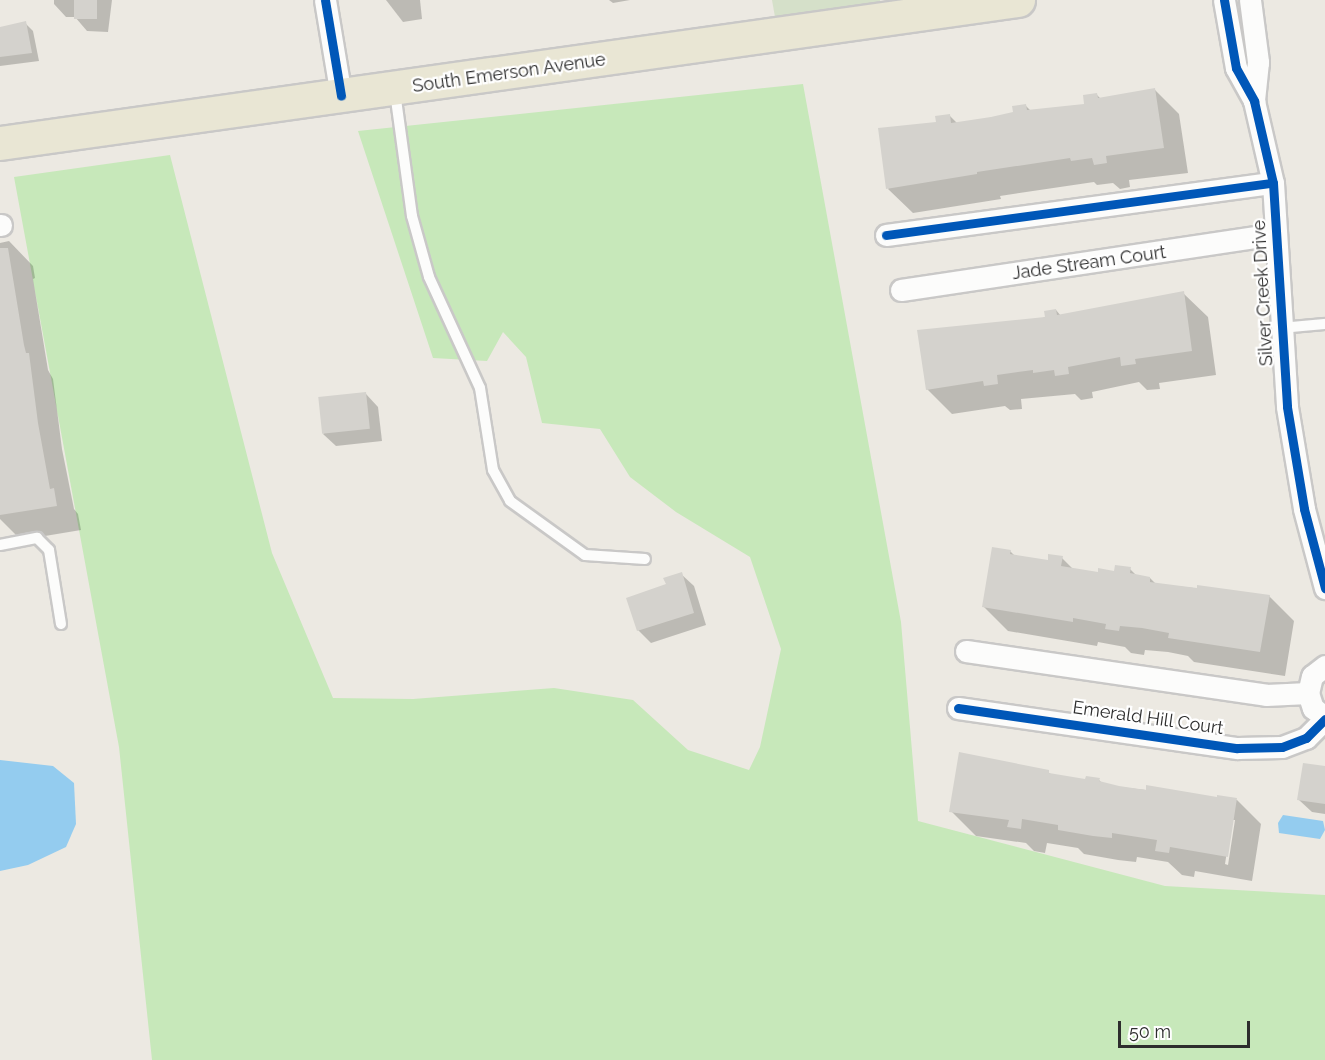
<!DOCTYPE html>
<html>
<head>
<meta charset="utf-8">
<style>
  body { margin:0 }
  #map { position:relative; width:1325px; height:1060px; overflow:hidden; background:#ece9e2; font-family:Raleway,sans-serif }
  div>[style] { position:absolute }
  [style*='--x'] { left:calc(var(--x)*1px); top:calc(var(--y)*1px); width:calc(var(--w)*1px); rotate:calc(var(--a)*1deg) }
  .green>* { inset:0; background:#c7e8ba }
  .cemetery>* { inset:0; background:#d5e0c9 }
  .water>* { inset:0; background:#94ccef }
  .shadow>* { inset:0; background:#0003 }
  .building>* { inset:0; background:#d4d2cd; transform-origin:0 0 }
  .roads { filter:drop-shadow(2px 0 #c9c8c7) drop-shadow(-2px 0 #c9c8c7) drop-shadow(0 2px #c9c8c7) drop-shadow(0 -2px #c9c8c7) }
  .lane>* { height:10px; margin:-5px; padding:0 5px; transform-origin:5px; border-radius:5px; background:#fcfcfb }
  .street>* { height:21px; margin:-10.5px; padding:0 10.5px; transform-origin:10.5px; border-radius:10.5px; background:#fcfcfb }
  .primary>* { height:33px; margin:-16.5px; padding:0 16.5px; transform-origin:16.5px; border-radius:16.5px; background:#e9e6d4 }
  .cycleway>* { height:9px; margin:-4.5px; padding:0 4.5px; transform-origin:4.5px; border-radius:4.5px; background:#0057b8 }
  span { translate:-50% -50%; white-space:nowrap; text-align:center; line-height:1.15; -webkit-text-stroke:4.5px #fff; paint-order:stroke }
  .street-label { font-size:18px; color:#2d2d2d }
  .scale { position:absolute; left:1118px; top:1021px; width:132px; height:27px; box-sizing:border-box; border:3px solid #2d2d2d; border-top:0; padding-left:8px; font-size:18px; line-height:21px; white-space:nowrap; color:#2d2d2d; -webkit-text-stroke:4px #fff; paint-order:stroke }
</style>
</head>
<body>
<div id="map">
  <div class="green">
    <div style="clip-path:polygon(803px 84px,901px 622px,918px 821px,1165px 886px,1325px 895px,1325px 1060px,152px 1060px,119px 747px,14px 177px,170px 155px,272px 553px,333px 698px,413px 699px,554px 688px,633px 700px,688px 750px,749px 770px,760px 747px,781px 649px,750px 557px,676px 512px,630px 477px,600px 429px,542px 423px,526px 357px,503px 332px,487px 361px,433px 358px,358px 131px)"></div>
  </div>
  <div class="cemetery">
    <div style="clip-path:polygon(772px 0,880px 0,881px 5px,775px 17px)"></div>
  </div>
  <div class="water">
    <div style="clip-path:polygon(0 760px,53px 766px,74px 783px,76px 824px,66px 847px,28px 865px,0 871px)"></div>
    <div style="clip-path:polygon(1283px 815px,1323px 821px,1325px 830px,1320px 839px,1279px 833px,1278px 823px)"></div>
  </div>
  <div class="shadow">
    <div style="clip-path:polygon(54px 0,112px 0,108px 32px,87px 31px,75px 17px,66px 17px,54px 4px)"></div>
    <div style="clip-path:polygon(386px 0,420px 0,422px 19px,403px 22px)"></div>
    <div style="clip-path:polygon(609px 0,630px 0,613px 3px)"></div>
    <div style="clip-path:polygon(25px 23px,33px 31px,39px 61px,0 66px,0 28px)"></div>
    <div style="clip-path:polygon(1155px 90px,1179px 114px,1188px 173px,1129px 180px,1130px 187px,1120px 189px,1113px 183px,1097px 185px,1094px 182px,1000px 196px,1001px 199px,913px 213px,888px 189px,938px 123px,949px 115px,958px 124px,1015px 113px,1025px 105px,1031px 111px,1086px 105px,1096px 94px,1101px 99px)"></div>
    <div style="clip-path:polygon(9px 241px,33px 266px,35px 278px,33px 279px,48px 370px,53px 379px,62px 449px,74px 509px,78px 514px,81px 530px,21px 540px,0 519px,0 243px)"></div>
    <div style="clip-path:polygon(1183px 293px,1208px 317px,1216px 375px,1159px 383px,1160px 389px,1147px 390px,1139px 382px,1092px 392px,1093px 398px,1081px 400px,1075px 394px,1021px 399px,1022px 409px,1010px 410px,1005px 406px,952px 414px,927px 389px,1056px 310px,1061px 316px)"></div>
    <div style="clip-path:polygon(366px 394px,378px 407px,382px 441px,336px 446px,323px 434px)"></div>
    <div style="clip-path:polygon(1010px 551px,1015px 556px,1049px 562px,1062px 558px,1074px 570px,1099px 574px,1130px 569px,1137px 576px,1150px 578px,1156px 584px,1269px 596px,1294px 621px,1285px 676px,1194px 662px,1188px 656px,1168px 652px,1145px 650px,1144px 655px,1131px 653px,1125px 647px,1098px 642px,1097px 646px,1008px 631px,984px 607px)"></div>
    <div style="clip-path:polygon(681px 574px,694px 586px,706px 625px,651px 643px,638px 630px,667px 585px)"></div>
    <div style="clip-path:polygon(1325px 768px,1325px 814px,1312px 812px,1299px 800px)"></div>
    <div style="clip-path:polygon(evenodd,1048px 772px,1052px 775px,1086px 781px,1099px 780px,1103px 784px,1119px 787px,1237px 800px,1261px 824px,1252px 881px,1195px 871px,1194px 877px,1182px 875px,1168px 862px,1137px 857px,1136px 862px,1118px 860px,1084px 854px,1078px 848px,1047px 843px,1045px 853px,1034px 851px,1026px 843px,976px 836px,951px 811px,1048px 772px,1232px 820px,1235px 820px,1228px 865px,1225px 864px,1232px 820px)"></div>
  </div>
  <div class="building">
    <div style="left:74px;top:0;width:23px;height:19px"></div>
    <div style="clip-path:polygon(26px 21px,32px 53px,0 57px,0 27px)"></div>
    <div style="clip-path:polygon(1155px 88px,1164px 148px,1106px 156px,1107px 163px,1094px 165px,1092px 158px,1071px 161px,1070px 158px,977px 172px,977px 174px,886px 189px,878px 128px,936px 122px,935px 116px,950px 114px,951px 123px,991px 117px,1013px 112px,1012px 106px,1026px 104px,1027px 110px,1084px 104px,1083px 95px,1097px 93px,1098px 98px)"></div>
    <div style="clip-path:polygon(0 248px,8px 248px,24px 345px,26px 353px,29px 353px,38px 423px,50px 489px,54px 488px,57px 506px,0 515px)"></div>
    <div style="clip-path:polygon(1184px 291px,1192px 351px,1135px 359px,1136px 364px,1121px 366px,1120px 357px,1068px 367px,1069px 374px,1055px 376px,1054px 370px,1033px 373px,1033px 370px,997px 375px,998px 384px,984px 386px,983px 381px,926px 390px,917px 330px,1045px 317px,1044px 311px,1056px 309px,1057px 315px)"></div>
    <div style="left:366px;top:392px;width:37px;height:48px;rotate:84deg"></div>
    <div style="clip-path:polygon(992px 547px,1011px 550px,1010px 554px,1048px 560px,1048px 554px,1063px 556px,1061px 566px,1098px 572px,1098px 568px,1114px 571px,1115px 565px,1131px 567px,1130px 573px,1150px 577px,1150px 582px,1197px 588px,1197px 585px,1270px 595px,1260px 652px,1168px 638px,1169px 633px,1142px 628px,1120px 626px,1119px 631px,1105px 629px,1106px 624px,1073px 618px,1073px 622px,982px 607px)"></div>
    <div style="clip-path:polygon(682px 572px,694px 613px,637px 631px,626px 598px,666px 584px,663px 578px)"></div>
    <div style="clip-path:polygon(959px 752px,1049px 770px,1049px 773px,1085px 779px,1086px 776px,1100px 778px,1099px 781px,1119px 786px,1146px 790px,1146px 785px,1217px 797px,1217px 795px,1237px 798px,1228px 857px,1170px 847px,1169px 853px,1155px 851px,1157px 840px,1112px 833px,1112px 838px,1093px 836px,1058px 830px,1058px 825px,1022px 819px,1021px 829px,1007px 827px,1009px 820px,949px 812px)"></div>
    <div style="clip-path:polygon(1303px 763px,1325px 766px,1325px 804px,1297px 800px)"></div>
  </div>
  <div class="roads">
    <div class="lane">
      <div style="--x:395;--y:92;--w:125;--a:82.2"></div>
      <div style="--x:412;--y:216;--w:63;--a:74.4"></div>
      <div style="--x:429;--y:277;--w:122;--a:65.3"></div>
      <div style="--x:480;--y:388;--w:83;--a:81"></div>
      <div style="--x:493;--y:470;--w:35;--a:61"></div>
      <div style="--x:510;--y:501;--w:92;--a:35.8"></div>
      <div style="--x:585;--y:555;--w:60;--a:3.8"></div>
      <div style="--x:1280;--y:328;--w:45;--a:-5.1"></div>
      <div style="--x:0;--y:545;--w:38;--a:-11"></div>
      <div style="--x:37;--y:538;--w:17;--a:45"></div>
      <div style="--x:49;--y:550;--w:75;--a:80.8"></div>
    </div>
    <div class="street">
      <div style="--x:325;--y:0;--w:97;--a:80.5"></div>
      <div style="--x:1224;--y:0;--w:69;--a:80"></div>
      <div style="--x:1236;--y:68;--w:38;--a:61"></div>
      <div style="--x:1254;--y:101;--w:84;--a:77"></div>
      <div style="--x:1273;--y:183;--w:224;--a:86.4"></div>
      <div style="--x:1287;--y:407;--w:103;--a:80.5"></div>
      <div style="--x:1304;--y:509;--w:82;--a:75.1"></div>
      <div style="--x:1250;--y:0;--w:63;--a:82.6"></div>
      <div style="--x:1258;--y:62;--w:39;--a:96"></div>
      <div style="--x:0;--y:225;--w:1;--a:0"></div>
      <div style="--x:886;--y:235;--w:390;--a:-7.7"></div>
      <div style="--x:901;--y:290;--w:379;--a:-8.5"></div>
      <div style="--x:966;--y:651;--w:303;--a:8.3"></div>
      <div style="--x:1266;--y:695;--w:42;--a:-2.7"></div>
      <div style="--x:1325;--y:666;--w:16;--a:142"></div>
      <div style="--x:1312;--y:676;--w:17;--a:103"></div>
      <div style="--x:1308;--y:693;--w:16;--a:72"></div>
      <div style="--x:1313;--y:708;--w:15;--a:37"></div>
      <div style="--x:958;--y:708;--w:282;--a:8.2"></div>
      <div style="--x:1237;--y:748;--w:45;--a:-1.3"></div>
      <div style="--x:1282;--y:747;--w:26;--a:-21"></div>
      <div style="--x:1306;--y:738;--w:27;--a:-45"></div>
    </div>
    <div class="primary">
      <div style="--x:0;--y:143;--w:1028;--a:-8"></div>
    </div>
  </div>
  <div class="cycleway">
    <div style="--x:325;--y:0;--w:97;--a:80.5"></div>
    <div style="--x:1224;--y:0;--w:69;--a:80"></div>
    <div style="--x:1236;--y:68;--w:38;--a:61"></div>
    <div style="--x:1254;--y:101;--w:84;--a:77"></div>
    <div style="--x:1273;--y:183;--w:224;--a:86.4"></div>
    <div style="--x:1287;--y:407;--w:103;--a:80.5"></div>
    <div style="--x:1304;--y:509;--w:82;--a:75.1"></div>
    <div style="--x:886;--y:235;--w:390;--a:-7.7"></div>
    <div style="--x:958;--y:708;--w:282;--a:8.2"></div>
    <div style="--x:1237;--y:748;--w:45;--a:-1.3"></div>
    <div style="--x:1282;--y:747;--w:26;--a:-21"></div>
    <div style="--x:1306;--y:738;--w:27;--a:-45"></div>
  </div>
  <div class="street-label">
    <span style="left:509px;top:73px;rotate:-8deg">South Emerson Avenue</span>
    <span style="left:1089px;top:263px;rotate:-8deg">Jade Stream Court</span>
    <span style="left:1263px;top:293px;rotate:-93deg">Silver Creek Drive</span>
    <span style="left:1148px;top:718px;rotate:8deg">Emerald Hill Court</span>
  </div>
  <div class="scale">50 m</div>
</div>
</body>
</html>
